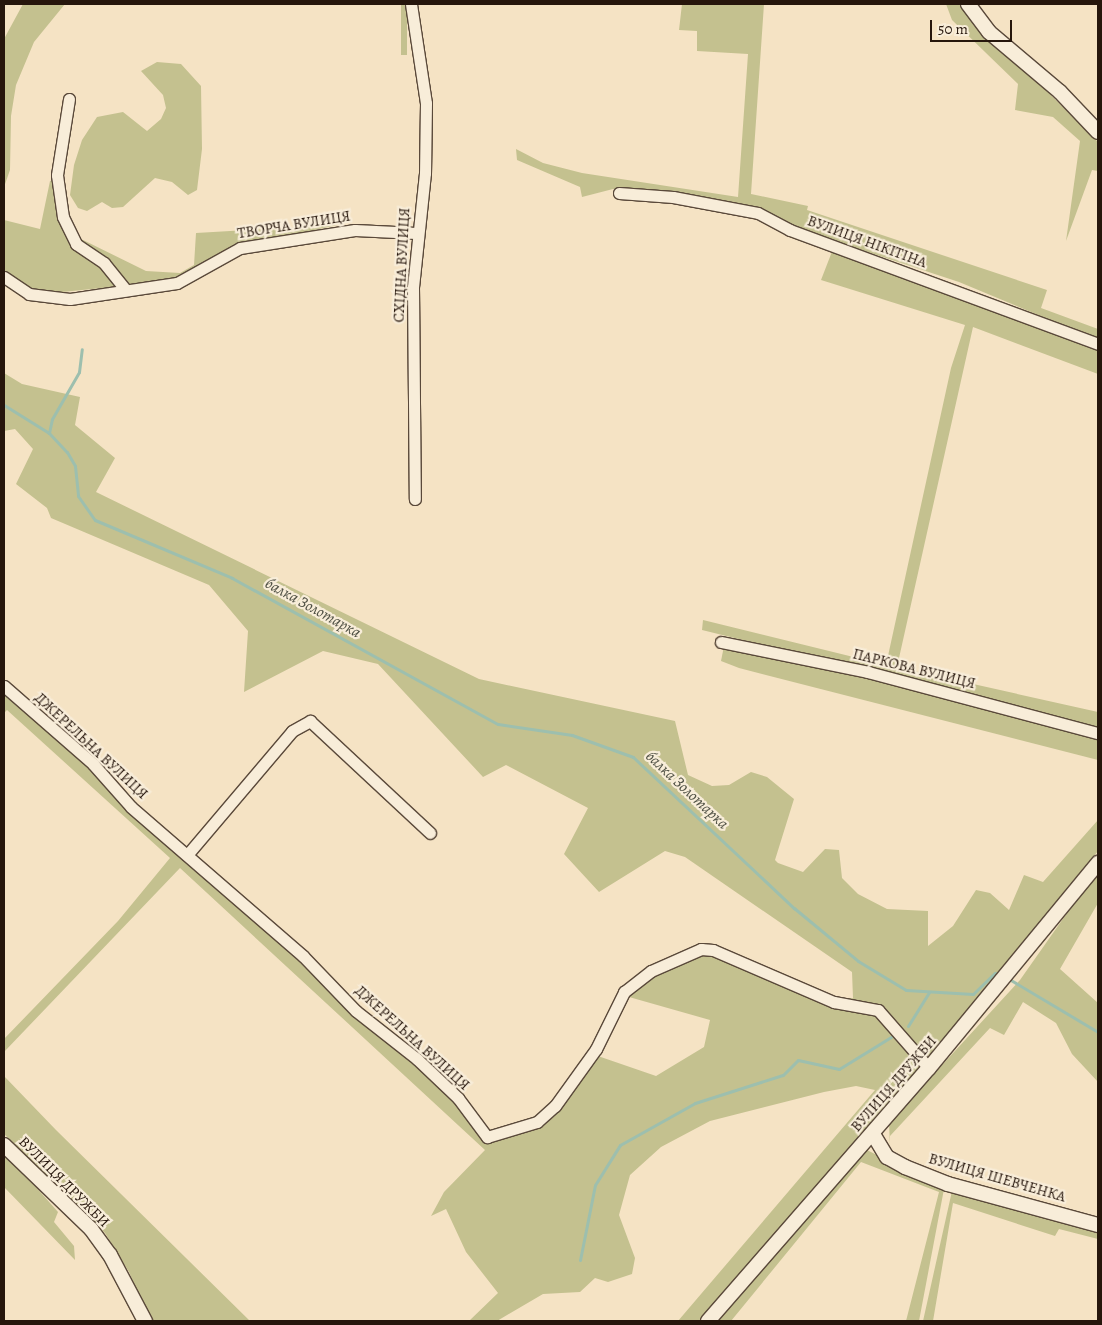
<!DOCTYPE html>
<html>
<head>
<meta charset="utf-8">
<style>
  body { margin:0 }
  #map { position:relative; width:1102px; height:1325px; overflow:hidden; background:#f5e3c4; font-family:Alegreya,serif }
  div>[style] { position:absolute }
  [style*='--x'] { left:calc(var(--x)*1px); top:calc(var(--y)*1px); width:calc(var(--w)*1px); rotate:calc(var(--a)*1deg) }
  .green>* { inset:0; background:#c4c18f; transform-origin:0 0 }
  .stream>* { height:3px; margin:-1.5px; padding:0 1.5px; transform-origin:1.5px; border-radius:1.5px; background:#9dbfae }
  .roads { filter:drop-shadow(1px 0 #5a493a) drop-shadow(-1px 0 #5a493a) drop-shadow(0 1px #5a493a) drop-shadow(0 -1px #5a493a) }
  .minor>* { height:11px; margin:-5.5px; padding:0 5.5px; transform-origin:5.5px; border-radius:5.5px; background:#f8edd9 }
  .tertiary>* { height:14px; margin:-7px; padding:0 7px; transform-origin:7px; border-radius:7px; background:#f8edd9 }
  span { translate:-50% -50%; white-space:nowrap; text-align:center; line-height:1.15; -webkit-text-stroke:4.5px #f8edd9; paint-order:stroke }
  .street-label { font-size:15px; color:#26160c }
  .water-label { font-size:16px; color:#505145; font-style:italic }
  .frame { position:absolute; inset:0; border:5px solid #26160c; pointer-events:none }
  .scale { position:absolute; left:930px; top:20px; width:82px; height:22px; box-sizing:border-box; border:2px solid #26160c; border-top:0; padding-left:6px; font-size:15px; line-height:18px; white-space:nowrap; color:#26160c; -webkit-text-stroke:4px #f8edd9; paint-order:stroke }
</style>
</head>
<body>
<div id="map">
  <div class="green">
    <div style="clip-path:polygon(23px 4px,65px 4px,34px 42px,16px 85px,11px 116px,10px 170px,4px 187px,4px 39px)"></div>
    <div style="left:401px;top:4px;width:6px;height:51px"></div>
    <div style="clip-path:polygon(682px 4px,764px 4px,751px 194px,808px 206px,807px 210px,1047px 290px,1041px 308px,1098px 329px,1098px 340px,959px 282px,807px 232px,751px 207px,613px 189px,582px 197px,580px 187px,517px 160px,516px 149px,543px 163px,582px 173px,738px 197px,748px 54px,697px 51px,697px 31px,679px 30px)"></div>
    <div style="clip-path:polygon(946px 4px,959px 4px,1098px 142px,1098px 171px,1092px 170px,1066px 241px,1080px 141px,1053px 117px,1015px 110px,1018px 84px,952px 20px)"></div>
    <div style="clip-path:polygon(157px 62px,181px 64px,201px 86px,202px 149px,197px 190px,188px 195px,172px 182px,155px 178px,123px 207px,112px 208px,102px 202px,87px 211px,78px 208px,70px 195px,74px 165px,82px 140px,97px 117px,123px 112px,147px 131px,161px 119px,166px 108px,163px 95px,141px 71px)"></div>
    <div style="clip-path:polygon(61px 178px,63px 199px,79px 238px,146px 271px,180px 273px,194px 265px,196px 233px,338px 225px,236px 247px,172px 281px,42px 294px,4px 273px,4px 220px,40px 229px,50px 181px)"></div>
    <div style="clip-path:polygon(833px 249px,1098px 350px,1098px 374px,973px 327px,897px 667px,1098px 712px,1098px 728px,702px 630px,703px 620px,886px 665px,951px 368px,965px 325px,821px 280px)"></div>
    <div style="clip-path:polygon(4px 373px,22px 384px,80px 397px,75px 425px,115px 458px,96px 492px,479px 679px,675px 721px,688px 775px,712px 786px,729px 785px,751px 772px,767px 777px,794px 799px,775px 860px,778px 863px,803px 872px,825px 849px,839px 850px,842px 878px,858px 894px,887px 909px,928px 911px,928px 946px,953px 926px,976px 890px,990px 893px,1009px 910px,1024px 875px,1043px 882px,1098px 820px,1098px 851px,933px 1056px,925px 1056px,891px 1019px,841px 1000px,853px 998px,852px 972px,685px 857px,665px 851px,599px 892px,564px 854px,588px 808px,506px 765px,483px 777px,378px 664px,323px 651px,244px 692px,248px 631px,209px 585px,51px 518px,47px 508px,16px 484px,33px 449px,15px 429px,4px 431px)"></div>
    <div style="clip-path:polygon(724px 646px,916px 689px,1098px 739px,1098px 760px,739px 668px,721px 661px)"></div>
    <div style="clip-path:polygon(4px 689px,276px 940px,420px 1065px,455px 1100px,487px 1140px,529px 1128px,595px 1055px,656px 1076px,704px 1047px,710px 1020px,629px 997px,656px 971px,709px 951px,878px 1015px,920px 1068px,700px 1321px,678px 1321px,875px 1090px,856px 1086px,824px 1092px,710px 1121px,661px 1147px,630px 1175px,619px 1215px,635px 1258px,632px 1274px,608px 1282px,595px 1278px,580px 1292px,543px 1294px,497px 1321px,469px 1321px,498px 1293px,466px 1252px,446px 1209px,431px 1216px,444px 1192px,485px 1150px,180px 868px,4px 1052px,4px 1039px,118px 921px,170px 858px,7px 710px,4px 713px)"></div>
    <div style="clip-path:polygon(1098px 869px,1098px 903px,1060px 969px,1098px 1003px,1098px 1082px,1072px 1054px,1056px 1023px,1023px 1002px,1004px 1035px,990px 1028px,890px 1136px,890px 1146px,889px 1123px,1020px 980px)"></div>
    <div style="clip-path:polygon(4px 1076px,56px 1130px,250px 1321px,150px 1321px,129px 1272px,105px 1233px,4px 1134px)"></div>
    <div style="clip-path:polygon(865px 1149px,944px 1189px,919px 1321px,906px 1321px,939px 1192px,861px 1162px,731px 1321px,716px 1321px)"></div>
    <div style="clip-path:polygon(4px 1151px,58px 1212px,54px 1222px,74px 1246px,75px 1260px,4px 1187px)"></div>
    <div style="clip-path:polygon(952px 1191px,1098px 1231px,1098px 1239px,1059px 1229px,1055px 1236px,953px 1203px,933px 1321px,923px 1321px)"></div>
  </div>
  <div class="stream">
    <div style="--x:4;--y:405;--w:53;--a:31.9"></div>
    <div style="--x:49;--y:433;--w:26;--a:47"></div>
    <div style="--x:67;--y:452;--w:16;--a:60"></div>
    <div style="--x:75;--y:466;--w:30;--a:84"></div>
    <div style="--x:78;--y:496;--w:29;--a:55"></div>
    <div style="--x:95;--y:520;--w:149;--a:22.9"></div>
    <div style="--x:232;--y:578;--w:303;--a:28.8"></div>
    <div style="--x:498;--y:724;--w:75;--a:8.5"></div>
    <div style="--x:572;--y:735;--w:65;--a:19.8"></div>
    <div style="--x:633;--y:757;--w:221;--a:43.2"></div>
    <div style="--x:794;--y:908;--w:83;--a:39.6"></div>
    <div style="--x:858;--y:961;--w:56;--a:31.1"></div>
    <div style="--x:906;--y:990;--w:67;--a:3.4"></div>
    <div style="--x:973;--y:994;--w:30;--a:-44"></div>
    <div style="--x:995;--y:973;--w:6;--a:9"></div>
    <div style="--x:49;--y:433;--w:14;--a:-78"></div>
    <div style="--x:52;--y:419;--w:54;--a:-60.1"></div>
    <div style="--x:79;--y:372;--w:23;--a:-83"></div>
    <div style="--x:1009;--y:979;--w:104;--a:30.8"></div>
    <div style="--x:908;--y:1026;--w:40;--a:-58"></div>
    <div style="--x:580;--y:1260;--w:76;--a:-78.7"></div>
    <div style="--x:595;--y:1185;--w:47;--a:-58"></div>
    <div style="--x:620;--y:1145;--w:86;--a:-29.2"></div>
    <div style="--x:695;--y:1103;--w:92;--a:-17.7"></div>
    <div style="--x:783;--y:1075;--w:21;--a:-45"></div>
    <div style="--x:798;--y:1060;--w:42;--a:12.4"></div>
    <div style="--x:839;--y:1069;--w:61;--a:-31.6"></div>
  </div>
  <div class="roads">
    <div class="minor">
      <div style="--x:411;--y:4;--w:100;--a:81.4"></div>
      <div style="--x:426;--y:103;--w:70;--a:90.8"></div>
      <div style="--x:425;--y:173;--w:115;--a:96"></div>
      <div style="--x:413;--y:287;--w:212;--a:89.5"></div>
      <div style="--x:69;--y:99;--w:77;--a:99"></div>
      <div style="--x:57;--y:175;--w:42;--a:81.9"></div>
      <div style="--x:63;--y:217;--w:30;--a:64"></div>
      <div style="--x:76;--y:244;--w:34;--a:34"></div>
      <div style="--x:104;--y:263;--w:35;--a:51"></div>
      <div style="--x:619;--y:193;--w:54;--a:4.2"></div>
      <div style="--x:673;--y:197;--w:86;--a:10.7"></div>
      <div style="--x:758;--y:213;--w:36;--a:28"></div>
      <div style="--x:790;--y:230;--w:328;--a:20.3"></div>
      <div style="--x:4;--y:277;--w:30;--a:34"></div>
      <div style="--x:29;--y:294;--w:41;--a:7"></div>
      <div style="--x:70;--y:299;--w:108;--a:-8.5"></div>
      <div style="--x:177;--y:283;--w:72;--a:-29.1"></div>
      <div style="--x:240;--y:248;--w:116;--a:-8.9"></div>
      <div style="--x:355;--y:230;--w:61;--a:2.8"></div>
      <div style="--x:721;--y:642;--w:150;--a:11.5"></div>
      <div style="--x:868;--y:672;--w:238;--a:14.9"></div>
      <div style="--x:4;--y:686;--w:118;--a:41.2"></div>
      <div style="--x:93;--y:764;--w:57;--a:48.5"></div>
      <div style="--x:131;--y:807;--w:228;--a:40.9"></div>
      <div style="--x:303;--y:956;--w:76;--a:46.1"></div>
      <div style="--x:356;--y:1011;--w:78;--a:38.2"></div>
      <div style="--x:417;--y:1059;--w:57;--a:43.6"></div>
      <div style="--x:458;--y:1098;--w:49;--a:53.4"></div>
      <div style="--x:487;--y:1137;--w:52;--a:-16.7"></div>
      <div style="--x:537;--y:1122;--w:24;--a:-42"></div>
      <div style="--x:555;--y:1106;--w:70;--a:-54.3"></div>
      <div style="--x:596;--y:1049;--w:64;--a:-63.8"></div>
      <div style="--x:624;--y:992;--w:34;--a:-38"></div>
      <div style="--x:651;--y:971;--w:55;--a:-23.7"></div>
      <div style="--x:701;--y:949;--w:12;--a:5"></div>
      <div style="--x:713;--y:950;--w:132;--a:23.3"></div>
      <div style="--x:834;--y:1002;--w:45;--a:10.3"></div>
      <div style="--x:878;--y:1010;--w:77;--a:48.7"></div>
      <div style="--x:187;--y:855;--w:162;--a:-49.7"></div>
      <div style="--x:292;--y:731;--w:21;--a:-29"></div>
      <div style="--x:310;--y:721;--w:164;--a:43"></div>
    </div>
    <div class="tertiary">
      <div style="--x:968;--y:4;--w:35;--a:53"></div>
      <div style="--x:989;--y:32;--w:93;--a:40.2"></div>
      <div style="--x:1060;--y:92;--w:55;--a:46.5"></div>
      <div style="--x:873;--y:1134;--w:27;--a:59"></div>
      <div style="--x:887;--y:1157;--w:21;--a:29"></div>
      <div style="--x:905;--y:1167;--w:46;--a:21.6"></div>
      <div style="--x:948;--y:1184;--w:156;--a:15.3"></div>
      <div style="--x:4;--y:1145;--w:121;--a:44"></div>
      <div style="--x:91;--y:1229;--w:32;--a:54"></div>
      <div style="--x:110;--y:1255;--w:75;--a:62.1"></div>
      <div style="--x:708;--y:1321;--w:336;--a:-48.9"></div>
      <div style="--x:929;--y:1068;--w:266;--a:-50.5"></div>
    </div>
  </div>
  <div class="street-label">
    <span style="left:294px;top:225px;rotate:-9deg">ТВОРЧА ВУЛИЦЯ</span>
    <span style="left:867px;top:242px;rotate:20deg">ВУЛИЦЯ НІКІТІНА</span>
    <span style="left:402px;top:265px;rotate:-87deg">СХІДНА ВУЛИЦЯ</span>
    <span style="left:914px;top:669px;rotate:14deg">ПАРКОВА ВУЛИЦЯ</span>
    <span style="left:91px;top:746px;rotate:43deg">ДЖЕРЕЛЬНА ВУЛИЦЯ</span>
    <span style="left:412px;top:1038px;rotate:42deg">ДЖЕРЕЛЬНА ВУЛИЦЯ</span>
    <span style="left:894px;top:1084px;rotate:-49deg">ВУЛИЦЯ ДРУЖБИ</span>
    <span style="left:997px;top:1178px;rotate:16deg">ВУЛИЦЯ ШЕВЧЕНКА</span>
    <span style="left:64px;top:1182px;rotate:45deg">ВУЛИЦЯ ДРУЖБИ</span>
  </div>
  <div class="water-label">
    <span style="left:313px;top:608px;rotate:29deg">балка Золотарка</span>
    <span style="left:687px;top:790px;rotate:43deg">балка Золотарка</span>
  </div>
  <div class="frame"></div>
  <div class="scale">50 m</div>
</div>
</body>
</html>
